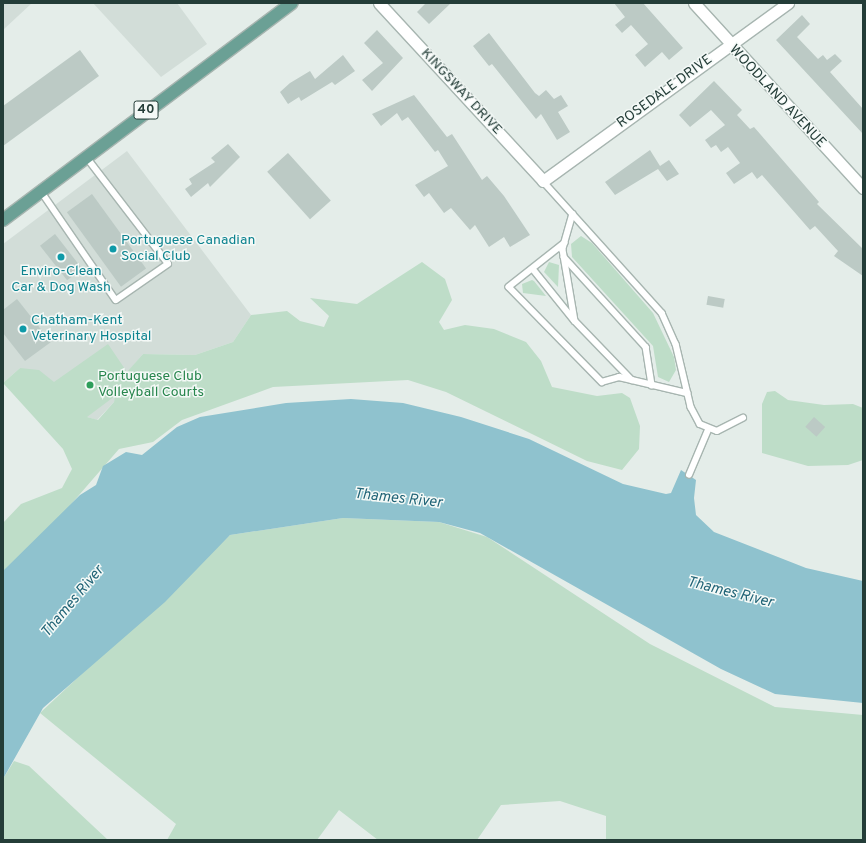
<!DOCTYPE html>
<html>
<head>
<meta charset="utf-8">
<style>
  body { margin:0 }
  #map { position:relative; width:866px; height:843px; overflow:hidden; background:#e4ede9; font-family:Overpass,sans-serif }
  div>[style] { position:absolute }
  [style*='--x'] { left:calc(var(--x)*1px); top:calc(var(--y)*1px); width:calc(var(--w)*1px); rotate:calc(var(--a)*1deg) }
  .built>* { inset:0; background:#d2ddd8 }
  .green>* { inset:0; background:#beddc8 }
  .water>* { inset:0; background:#8fc2ce }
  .building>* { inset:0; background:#bccac5; transform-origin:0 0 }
  .roads { filter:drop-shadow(1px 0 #a7b5b0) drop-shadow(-1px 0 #a7b5b0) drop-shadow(0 1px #a7b5b0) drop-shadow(0 -1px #a7b5b0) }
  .lane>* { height:5.5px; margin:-2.75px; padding:0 2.75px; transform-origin:2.75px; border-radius:2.75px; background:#fff }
  .street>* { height:11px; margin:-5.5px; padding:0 5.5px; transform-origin:5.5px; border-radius:5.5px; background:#fff }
  .primary>* { height:12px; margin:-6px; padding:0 6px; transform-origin:6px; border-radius:6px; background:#6ba095 }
  .dots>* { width:11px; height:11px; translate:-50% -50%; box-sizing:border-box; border:2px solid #f4f9f7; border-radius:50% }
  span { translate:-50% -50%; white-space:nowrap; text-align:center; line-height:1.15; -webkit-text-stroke:3px #f4f9f7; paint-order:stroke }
  .shield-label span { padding:1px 3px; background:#f4f9f7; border:1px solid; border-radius:3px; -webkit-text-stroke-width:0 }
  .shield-label { font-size:13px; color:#243d38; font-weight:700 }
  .street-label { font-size:14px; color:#243d38 }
  .culture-label { font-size:14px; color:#0d838f }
  .left { translate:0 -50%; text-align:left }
  .leisure-label { font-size:14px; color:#27864d }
  .water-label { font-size:15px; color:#216477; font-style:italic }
  .frame { position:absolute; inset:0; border:4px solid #243d38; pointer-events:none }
</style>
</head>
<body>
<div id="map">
  <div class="built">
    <div style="clip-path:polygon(3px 3px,32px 3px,3px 30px)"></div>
    <div style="clip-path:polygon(93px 3px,177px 3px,207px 44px,161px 77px)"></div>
    <div style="clip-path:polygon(127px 151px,251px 315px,233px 342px,195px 355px,143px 354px,120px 381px,114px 402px,97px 420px,77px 414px,20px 368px,3px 383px,3px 244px)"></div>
  </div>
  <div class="green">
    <div style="clip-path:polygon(581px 236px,592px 243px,653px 313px,674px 357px,676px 370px,669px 382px,658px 377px,653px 346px,572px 257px,571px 244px)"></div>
    <div style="clip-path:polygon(evenodd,422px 262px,445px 279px,452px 300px,439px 322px,444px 330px,465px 325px,494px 329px,526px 342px,541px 361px,552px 387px,597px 396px,622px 393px,630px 398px,640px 426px,639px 449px,622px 470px,587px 461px,446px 392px,408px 380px,273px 387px,182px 420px,153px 442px,119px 449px,14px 570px,3px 573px,3px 523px,21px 504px,62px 488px,72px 469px,63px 449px,3px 383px,20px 368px,39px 370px,54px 382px,108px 344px,127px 372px,143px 354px,195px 355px,233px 342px,251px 315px,287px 311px,300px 321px,324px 327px,329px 316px,310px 298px,357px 304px,422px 262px,115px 396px,114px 402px,98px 420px,87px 417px,115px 396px)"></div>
    <div style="clip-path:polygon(549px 262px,559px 265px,558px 287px,544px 272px)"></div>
    <div style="clip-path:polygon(532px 280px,534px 281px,546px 296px,523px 293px,522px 284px)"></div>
    <div style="clip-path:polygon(775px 391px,788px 400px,824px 405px,853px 404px,863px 408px,863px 460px,848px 465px,808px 466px,762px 453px,762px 404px,767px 392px)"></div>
    <div style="clip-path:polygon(343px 518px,439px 522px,487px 537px,650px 644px,775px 707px,863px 715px,863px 840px,606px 840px,606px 816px,560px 801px,501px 805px,477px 840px,378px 840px,339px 810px,317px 840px,167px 840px,176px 824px,40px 713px,230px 535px)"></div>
    <div style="clip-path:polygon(14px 761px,29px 766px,108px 840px,3px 840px,3px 779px)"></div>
  </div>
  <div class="water">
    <div style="clip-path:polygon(351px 399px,403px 403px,461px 417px,529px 439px,623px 484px,666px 494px,671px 493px,681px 470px,696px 480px,694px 498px,696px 515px,714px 532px,806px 568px,863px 581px,863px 703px,775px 694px,721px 669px,480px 533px,439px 522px,343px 518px,230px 535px,165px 602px,43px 708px,3px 779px,3px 571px,80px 495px,96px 485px,103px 466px,126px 452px,142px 455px,177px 427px,200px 417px,286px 403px)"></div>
  </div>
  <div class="building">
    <div style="clip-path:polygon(426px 3px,451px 3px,429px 24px,417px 12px)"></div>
    <div style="clip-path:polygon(614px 3px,643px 3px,683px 48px,669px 60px,662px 52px,645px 67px,635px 55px,648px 44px,631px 25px,622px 33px,615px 25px,625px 17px)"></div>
    <div style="clip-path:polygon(802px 15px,810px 24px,797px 37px,818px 59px,823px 55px,827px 60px,835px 54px,842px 61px,830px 72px,863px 109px,863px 134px,776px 40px)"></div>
    <div style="clip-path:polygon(377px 30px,403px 58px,372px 91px,362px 80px,383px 63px,364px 43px)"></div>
    <div style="clip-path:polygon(489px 33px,535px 93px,539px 96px,546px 90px,554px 99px,561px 95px,568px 106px,558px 112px,570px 132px,557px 140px,541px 114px,536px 119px,492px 64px,489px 66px,473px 46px)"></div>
    <div style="clip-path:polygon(80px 50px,99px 76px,3px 146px,3px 106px)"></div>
    <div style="clip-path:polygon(343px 55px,355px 71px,335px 85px,332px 82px,301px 101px,299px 97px,288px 104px,280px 92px,290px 83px,310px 71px,315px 79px)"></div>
    <div style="clip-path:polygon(714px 81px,742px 110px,737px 115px,750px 129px,754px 127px,819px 202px,817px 204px,863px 249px,863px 276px,834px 256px,838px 251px,815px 226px,810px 230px,762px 175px,757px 179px,752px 172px,734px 184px,726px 173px,740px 163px,728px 147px,721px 152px,716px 145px,711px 148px,705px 140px,725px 125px,711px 110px,690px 127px,679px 115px)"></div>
    <div style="clip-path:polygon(414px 95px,447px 137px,452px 134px,482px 180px,487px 176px,504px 196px,530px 235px,510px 247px,504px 237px,489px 247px,475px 225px,470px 230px,451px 208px,444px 213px,429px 193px,424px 197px,415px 185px,448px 166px,438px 150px,435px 152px,408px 117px,402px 121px,397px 113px,381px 126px,372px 114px)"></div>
    <div style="clip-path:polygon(228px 144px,240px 157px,210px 187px,208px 183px,191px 197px,185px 189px,192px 184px,189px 179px,215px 162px,211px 158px)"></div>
    <div style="clip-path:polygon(650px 150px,660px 166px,669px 160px,679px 174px,667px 181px,658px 169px,615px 195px,605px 182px)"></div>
    <div style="left:288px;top:153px;width:64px;height:28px;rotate:48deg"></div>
    <div style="left:92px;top:194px;width:92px;height:31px;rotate:54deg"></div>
    <div style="left:55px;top:234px;width:44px;height:19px;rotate:52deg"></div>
    <div style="left:708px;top:296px;width:17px;height:9px;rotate:10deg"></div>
    <div style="clip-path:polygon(17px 299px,51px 342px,25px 361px,3px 333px,3px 310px)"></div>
    <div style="left:814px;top:417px;width:15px;height:13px;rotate:42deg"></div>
  </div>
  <div class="roads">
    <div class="lane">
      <div style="--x:543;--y:181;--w:178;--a:48"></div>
      <div style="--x:662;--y:313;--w:34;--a:66"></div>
      <div style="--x:676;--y:344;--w:65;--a:76.6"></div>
      <div style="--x:691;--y:407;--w:19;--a:62"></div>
      <div style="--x:700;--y:424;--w:18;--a:22"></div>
      <div style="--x:717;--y:431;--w:29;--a:-27"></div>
      <div style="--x:41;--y:191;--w:132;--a:55.5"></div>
      <div style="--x:116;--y:300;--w:63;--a:-34.7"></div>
      <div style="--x:168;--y:264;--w:135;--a:-127.5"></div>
      <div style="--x:573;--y:214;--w:37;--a:106"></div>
      <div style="--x:563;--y:250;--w:72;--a:80.4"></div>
      <div style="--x:575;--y:321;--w:82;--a:46"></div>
      <div style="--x:632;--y:380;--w:57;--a:13.3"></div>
      <div style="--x:565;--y:243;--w:71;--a:141.8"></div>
      <div style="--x:509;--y:287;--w:133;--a:45.6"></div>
      <div style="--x:602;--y:382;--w:18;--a:-16"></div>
      <div style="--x:619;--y:377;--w:13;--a:13"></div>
      <div style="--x:564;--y:257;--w:122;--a:47.7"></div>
      <div style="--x:646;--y:347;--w:39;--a:81"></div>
      <div style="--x:533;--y:269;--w:65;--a:51.2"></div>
      <div style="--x:689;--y:475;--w:49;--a:-67.1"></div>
    </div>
    <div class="street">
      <div style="--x:379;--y:3;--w:242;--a:47.3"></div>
      <div style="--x:543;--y:181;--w:303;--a:-36"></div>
      <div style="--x:694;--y:3;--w:251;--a:47.6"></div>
    </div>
    <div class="primary">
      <div style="--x:3;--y:220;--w:361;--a:-36.9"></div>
    </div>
  </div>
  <div class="dots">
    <div style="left:113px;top:249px;background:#0f9aa8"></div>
    <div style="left:61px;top:257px;background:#0f9aa8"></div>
    <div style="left:23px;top:329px;background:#0f9aa8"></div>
    <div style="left:90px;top:385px;background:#2e9e5b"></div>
  </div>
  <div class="shield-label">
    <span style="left:146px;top:110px">40</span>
  </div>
  <div class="street-label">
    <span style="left:461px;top:92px;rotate:47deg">KINGSWAY DRIVE</span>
    <span style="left:665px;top:92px;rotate:-36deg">ROSEDALE DRIVE</span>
    <span style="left:777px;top:97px;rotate:47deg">WOODLAND AVENUE</span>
  </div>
  <div class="culture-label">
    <span class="left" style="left:121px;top:249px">Portuguese Canadian<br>Social Club</span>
    <span style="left:61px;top:280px">Enviro-Clean<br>Car &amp; Dog Wash</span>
    <span class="left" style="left:31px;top:329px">Chatham-Kent<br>Veterinary Hospital</span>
  </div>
  <div class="leisure-label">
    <span class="left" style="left:98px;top:385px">Portuguese Club<br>Volleyball Courts</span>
  </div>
  <div class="water-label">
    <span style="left:398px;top:499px;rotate:6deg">Thames River</span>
    <span style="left:730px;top:593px;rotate:14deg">Thames River</span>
    <span style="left:73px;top:602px;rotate:-50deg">Thames River</span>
  </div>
  <div class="frame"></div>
</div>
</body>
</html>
